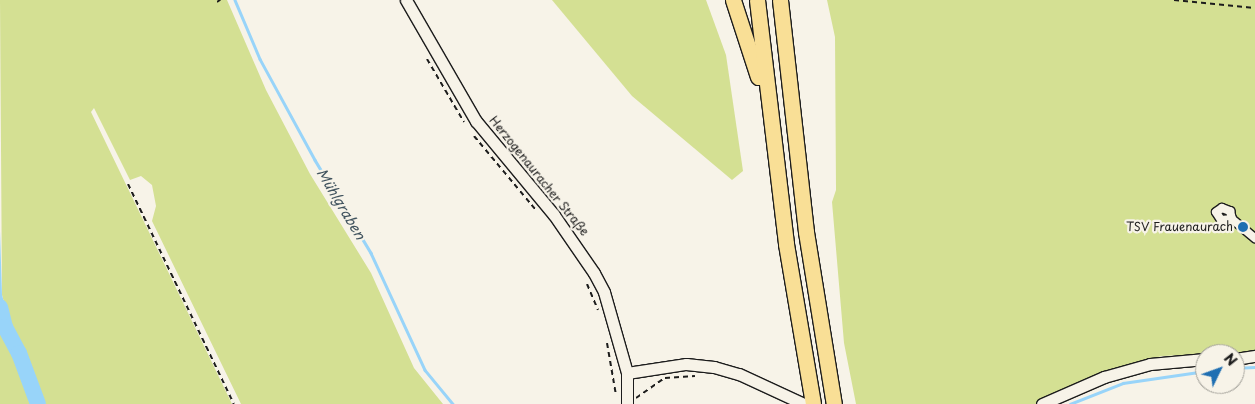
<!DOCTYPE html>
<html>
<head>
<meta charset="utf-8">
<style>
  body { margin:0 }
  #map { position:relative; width:1255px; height:404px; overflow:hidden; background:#f7f3e8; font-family:"Playpen Sans",sans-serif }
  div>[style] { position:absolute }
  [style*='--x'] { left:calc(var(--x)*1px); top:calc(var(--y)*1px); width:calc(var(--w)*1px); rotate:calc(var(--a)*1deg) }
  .green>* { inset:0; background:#d4e093 }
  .water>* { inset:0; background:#98d4f9 }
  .stream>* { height:2.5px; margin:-1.25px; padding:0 1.25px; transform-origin:1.25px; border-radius:1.25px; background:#98d4f9 }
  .river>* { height:16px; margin:-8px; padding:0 8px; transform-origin:8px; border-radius:8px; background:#98d4f9 }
  .path>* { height:2px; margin-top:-1px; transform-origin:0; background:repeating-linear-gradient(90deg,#1c1c1c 0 5px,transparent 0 9px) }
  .roads { filter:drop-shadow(1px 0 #1c1c1c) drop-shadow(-1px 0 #1c1c1c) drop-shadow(0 1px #1c1c1c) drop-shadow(0 -1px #1c1c1c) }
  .street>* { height:8px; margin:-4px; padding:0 4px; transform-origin:4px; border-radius:4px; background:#f7f3e8 }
  .secondary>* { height:11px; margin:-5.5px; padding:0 5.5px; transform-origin:5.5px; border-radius:5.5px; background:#f7f3e8 }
  .highway>* { height:15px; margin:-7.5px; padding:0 7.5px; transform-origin:7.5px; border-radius:7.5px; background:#f9df96 }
  .dots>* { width:14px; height:14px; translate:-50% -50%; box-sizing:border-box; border:2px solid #f7f3e8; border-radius:50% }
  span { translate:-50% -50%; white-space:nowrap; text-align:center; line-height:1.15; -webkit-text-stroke:4.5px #f7f3e8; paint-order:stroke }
  .street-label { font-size:12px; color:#1c1c1c }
  .poi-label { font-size:12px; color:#1c1c1c }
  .right { translate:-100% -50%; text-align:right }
  .water-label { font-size:14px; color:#41535e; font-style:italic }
  .north { position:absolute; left:1195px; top:344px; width:50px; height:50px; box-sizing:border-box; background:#f7f3e8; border:1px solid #9f9d96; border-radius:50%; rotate:48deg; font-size:14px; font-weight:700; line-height:20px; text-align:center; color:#1c1c1c }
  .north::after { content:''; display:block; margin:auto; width:18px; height:22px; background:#1f6fb2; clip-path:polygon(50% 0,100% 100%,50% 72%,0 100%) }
</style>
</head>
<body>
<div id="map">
  <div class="green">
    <div style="clip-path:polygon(0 0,227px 0,266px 90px,310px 174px,371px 273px,414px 368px,443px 404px,241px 404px,152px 221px,156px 206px,152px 185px,141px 176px,130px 180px,94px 108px,91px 112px,232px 404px,43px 404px,28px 357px,10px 324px,2px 295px)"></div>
    <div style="clip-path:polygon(552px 0,706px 0,726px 55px,743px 171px,732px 180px,632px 96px)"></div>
    <div style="clip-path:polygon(827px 0,1255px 0,1255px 352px,1162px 356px,1119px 368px,1041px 404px,856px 404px,844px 343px,832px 202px,836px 190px,835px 37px)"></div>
    <div style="clip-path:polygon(0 308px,29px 381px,35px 404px,0 404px)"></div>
  </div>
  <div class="water">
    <div style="clip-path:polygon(0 231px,2px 295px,10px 324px,28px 357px,43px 404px,35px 404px,0 308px)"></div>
  </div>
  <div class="stream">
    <div style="--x:235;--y:0;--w:64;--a:67"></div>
    <div style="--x:260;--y:59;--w:115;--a:61.4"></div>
    <div style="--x:315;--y:160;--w:109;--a:58.9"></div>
    <div style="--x:371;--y:253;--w:129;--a:65.2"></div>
    <div style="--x:425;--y:370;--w:44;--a:50.5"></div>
    <div style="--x:1235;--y:368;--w:20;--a:-3"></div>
    <div style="--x:1070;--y:404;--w:57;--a:-21.6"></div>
    <div style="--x:1123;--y:383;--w:83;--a:-8.3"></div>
  </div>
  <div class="river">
    <div style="--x:0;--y:307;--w:21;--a:76"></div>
    <div style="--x:5;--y:327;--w:30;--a:62"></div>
    <div style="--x:19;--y:353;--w:54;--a:69.6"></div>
  </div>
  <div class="path">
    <div style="--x:1174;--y:0;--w:81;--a:5.6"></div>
    <div style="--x:217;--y:2;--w:4;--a:-34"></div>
    <div style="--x:427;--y:59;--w:73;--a:59.6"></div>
    <div style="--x:474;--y:136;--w:95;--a:50.1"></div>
    <div style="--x:128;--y:184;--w:244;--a:64.3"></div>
    <div style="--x:587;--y:284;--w:28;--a:67"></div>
    <div style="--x:607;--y:343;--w:53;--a:80.2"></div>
    <div style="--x:636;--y:398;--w:35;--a:-35"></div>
    <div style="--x:665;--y:378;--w:30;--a:-4"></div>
  </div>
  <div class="roads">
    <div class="street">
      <div style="--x:1222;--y:208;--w:9;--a:21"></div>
      <div style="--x:1230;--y:211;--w:8;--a:76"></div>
      <div style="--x:1232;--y:219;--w:11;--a:175"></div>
      <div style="--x:1221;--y:220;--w:9;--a:-122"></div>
      <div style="--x:1216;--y:212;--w:7;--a:-34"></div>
      <div style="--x:1232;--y:219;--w:30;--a:40"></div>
    </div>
    <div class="secondary">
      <div style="--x:406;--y:0;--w:140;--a:60"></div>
      <div style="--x:476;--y:121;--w:122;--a:50.3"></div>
      <div style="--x:554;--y:215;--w:70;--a:55.4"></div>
      <div style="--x:594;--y:273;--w:21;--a:62"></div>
      <div style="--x:604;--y:292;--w:84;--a:74.1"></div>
      <div style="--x:627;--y:373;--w:31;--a:90"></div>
      <div style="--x:1235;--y:359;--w:20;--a:-9"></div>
      <div style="--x:627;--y:373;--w:60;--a:-8.7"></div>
      <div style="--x:686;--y:364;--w:28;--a:6"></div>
      <div style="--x:714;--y:367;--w:26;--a:16"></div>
      <div style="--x:739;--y:374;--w:72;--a:24.8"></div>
      <div style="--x:1042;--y:404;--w:68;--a:-23.5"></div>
      <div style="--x:1104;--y:377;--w:48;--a:-15.8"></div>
      <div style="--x:1150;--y:364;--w:55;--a:-5.2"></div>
    </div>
    <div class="highway">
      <div style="--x:733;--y:0;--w:81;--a:72"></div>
      <div style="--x:757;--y:0;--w:246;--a:83.2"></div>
      <div style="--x:786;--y:244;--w:162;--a:80.4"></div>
      <div style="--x:780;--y:0;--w:233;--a:83.6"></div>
      <div style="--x:806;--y:232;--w:174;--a:80.8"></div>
    </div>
  </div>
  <div class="dots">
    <div style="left:1243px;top:227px;background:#1f6fb2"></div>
  </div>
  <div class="street-label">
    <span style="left:539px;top:176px;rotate:51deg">Herzogenauracher Straße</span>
  </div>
  <div class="poi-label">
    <span class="right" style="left:1233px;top:227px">TSV Frauenaurach</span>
  </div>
  <div class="water-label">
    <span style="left:341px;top:204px;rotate:59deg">Mühlgraben</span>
  </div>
  <div class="north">N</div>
</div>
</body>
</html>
